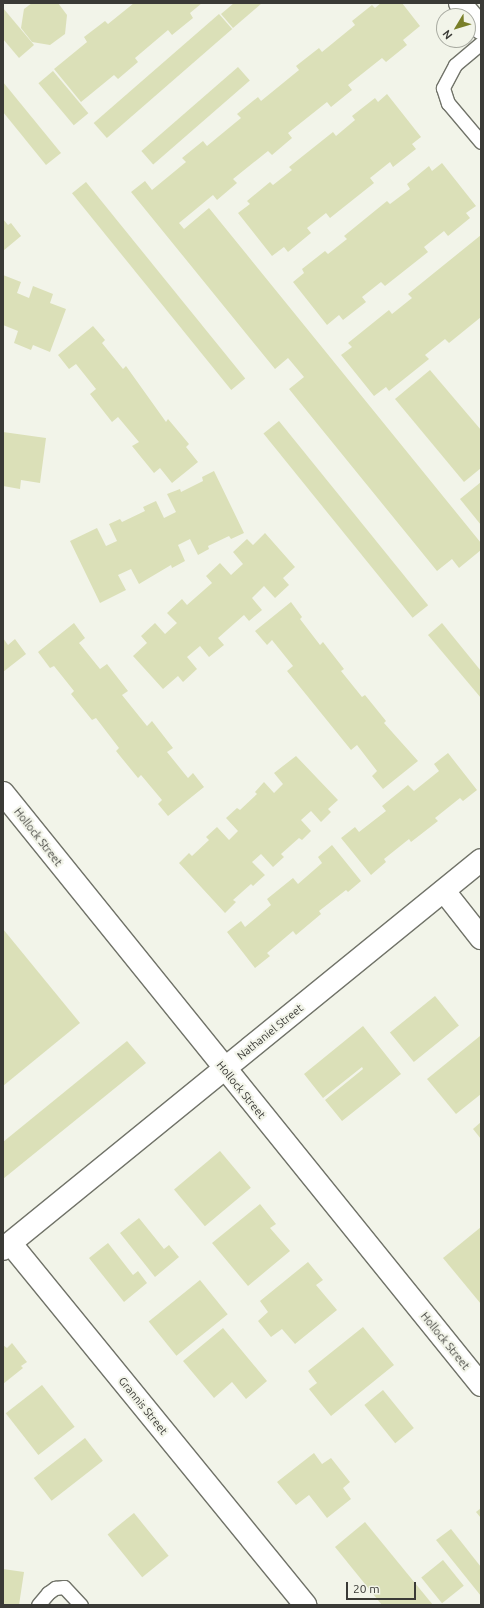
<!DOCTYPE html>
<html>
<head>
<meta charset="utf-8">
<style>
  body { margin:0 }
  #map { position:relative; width:484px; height:1608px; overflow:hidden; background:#f2f4e9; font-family:Ubuntu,sans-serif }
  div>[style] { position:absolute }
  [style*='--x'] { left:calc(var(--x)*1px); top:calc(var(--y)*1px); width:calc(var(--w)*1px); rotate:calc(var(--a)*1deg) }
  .building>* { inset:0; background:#dbe0b8; transform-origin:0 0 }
  .roads { filter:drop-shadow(1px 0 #717369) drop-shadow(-1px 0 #717369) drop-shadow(0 1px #717369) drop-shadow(0 -1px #717369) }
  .service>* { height:13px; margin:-6.5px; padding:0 6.5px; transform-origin:6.5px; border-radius:6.5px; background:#fff }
  .minor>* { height:22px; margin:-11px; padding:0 11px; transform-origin:11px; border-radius:11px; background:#fff }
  span { translate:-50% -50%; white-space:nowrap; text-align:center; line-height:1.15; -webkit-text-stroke:4px #f2f4e9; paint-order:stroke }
  .street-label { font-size:11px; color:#3a3a36 }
  .frame { position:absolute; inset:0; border:4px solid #3a3a36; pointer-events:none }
  .north { position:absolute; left:436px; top:8px; width:40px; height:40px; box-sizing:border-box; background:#f2f4e9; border:1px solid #a8aaa1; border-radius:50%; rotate:232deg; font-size:11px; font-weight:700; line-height:16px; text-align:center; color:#3a3a36 }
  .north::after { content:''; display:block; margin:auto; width:14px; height:18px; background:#797f29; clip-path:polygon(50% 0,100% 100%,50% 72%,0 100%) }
  .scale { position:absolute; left:346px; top:1582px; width:70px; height:18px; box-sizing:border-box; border:2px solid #3a3a36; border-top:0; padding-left:5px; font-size:12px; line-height:14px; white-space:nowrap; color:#3a3a36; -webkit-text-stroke:3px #f2f4e9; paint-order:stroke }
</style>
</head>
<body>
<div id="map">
  <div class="building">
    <div style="clip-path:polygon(32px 3px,58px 3px,67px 15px,65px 34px,50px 45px,32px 42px,21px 28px,24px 9px)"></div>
    <div style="clip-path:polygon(134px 3px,202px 3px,190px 13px,193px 18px,172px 35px,168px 30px,135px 58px,138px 62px,118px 79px,114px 75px,81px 102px,54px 69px,87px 42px,84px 37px,105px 21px,108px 24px)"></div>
    <div style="clip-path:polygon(234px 3px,262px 3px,233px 28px,221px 14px)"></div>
    <div style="clip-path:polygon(381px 3px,402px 3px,420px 26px,403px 40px,407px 45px,386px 62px,382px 58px,348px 85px,352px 90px,331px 107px,327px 102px,288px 133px,292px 138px,272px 155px,268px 151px,233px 179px,237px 183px,217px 200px,213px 195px,179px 223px,184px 229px,209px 208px,481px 543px,481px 550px,459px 568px,452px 559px,437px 571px,289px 389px,304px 377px,288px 358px,275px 369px,131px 192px,145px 181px,152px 190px,186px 162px,182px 158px,203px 141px,207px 146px,241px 118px,237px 114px,258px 97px,261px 101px,299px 70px,296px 66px,319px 48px,322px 52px,355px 25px,352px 21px,372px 5px,375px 8px)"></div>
    <div style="clip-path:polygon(3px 8px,34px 45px,19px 58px,3px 39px)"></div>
    <div style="left:219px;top:14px;width:20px;height:166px;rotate:49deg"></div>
    <div style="left:238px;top:67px;width:18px;height:128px;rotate:49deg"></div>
    <div style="left:53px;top:71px;width:55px;height:19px;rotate:50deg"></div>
    <div style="clip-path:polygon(3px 82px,61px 153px,46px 165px,3px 112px)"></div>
    <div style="clip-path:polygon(387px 94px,421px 137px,412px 144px,416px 149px,393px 167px,390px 162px,370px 178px,374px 183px,330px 218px,326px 213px,307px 228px,311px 233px,288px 252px,284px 247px,272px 256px,238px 213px,250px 204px,247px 201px,270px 182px,273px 185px,292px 170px,289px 167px,333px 132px,336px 136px,355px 120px,352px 116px,375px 98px,378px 102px)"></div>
    <div style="clip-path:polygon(442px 163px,476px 206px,466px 213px,470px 218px,448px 236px,444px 231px,424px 247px,428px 252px,385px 286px,381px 282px,362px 297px,366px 302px,343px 320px,339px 315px,327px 325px,293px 282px,304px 273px,302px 269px,325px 251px,328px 254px,347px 239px,344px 236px,387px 201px,390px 204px,410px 189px,407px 184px,429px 166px,432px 171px)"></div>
    <div style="left:86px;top:182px;width:253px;height:18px;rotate:51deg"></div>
    <div style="clip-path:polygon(3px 219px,8px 225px,11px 223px,21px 236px,3px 251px)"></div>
    <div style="clip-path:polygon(481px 235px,481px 317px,449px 343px,445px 339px,425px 355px,429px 359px,389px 391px,386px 387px,374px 396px,341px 355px,352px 347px,348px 343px,389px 310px,392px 314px,412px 298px,408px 294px)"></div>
    <div style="clip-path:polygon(3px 275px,21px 282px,17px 293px,29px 298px,33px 286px,53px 294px,50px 303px,66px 309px,50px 352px,33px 345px,31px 350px,14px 343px,18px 331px,3px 325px)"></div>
    <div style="clip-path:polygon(93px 326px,105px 340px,102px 343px,123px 369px,126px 366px,166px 422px,168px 419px,189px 444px,186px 447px,198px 462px,172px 483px,160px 468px,154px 473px,132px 446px,139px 442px,118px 417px,112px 422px,90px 394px,96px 389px,76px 364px,69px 369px,58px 355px)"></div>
    <div style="clip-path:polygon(430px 370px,481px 430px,481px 468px,464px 482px,395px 399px)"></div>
    <div style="left:279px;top:421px;width:237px;height:20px;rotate:51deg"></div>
    <div style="clip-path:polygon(3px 432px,46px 438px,40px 483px,21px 480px,20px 489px,3px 486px)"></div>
    <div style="clip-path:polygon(214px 471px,244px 533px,231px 539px,229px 536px,208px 546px,209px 549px,198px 555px,190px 539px,178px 545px,185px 561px,172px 568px,171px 565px,139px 584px,131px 569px,118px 575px,126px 590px,100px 603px,70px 541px,97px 528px,106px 546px,117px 541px,109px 524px,120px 519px,122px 522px,145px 511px,143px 507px,156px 501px,164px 518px,176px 512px,167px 494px,180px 489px,181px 492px,203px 481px,202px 477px)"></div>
    <div style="clip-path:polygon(481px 482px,481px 525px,460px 499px)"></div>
    <div style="clip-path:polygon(265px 533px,295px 567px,283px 578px,289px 585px,275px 598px,264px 586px,252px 598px,262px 610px,249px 621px,244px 615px,218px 638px,224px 645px,209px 657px,200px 646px,187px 657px,197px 669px,183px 682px,178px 676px,163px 689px,133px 656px,147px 643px,141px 636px,155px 623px,165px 634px,177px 623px,167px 613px,182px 599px,187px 605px,212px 583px,206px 576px,220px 563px,231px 575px,243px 564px,233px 552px,247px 539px,253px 545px)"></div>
    <div style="clip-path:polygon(291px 602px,302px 617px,300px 619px,320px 645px,323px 642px,344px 669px,341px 671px,362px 697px,365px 695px,386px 721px,384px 723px,418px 761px,383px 789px,372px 776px,377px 771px,357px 745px,351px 750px,287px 671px,293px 666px,272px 640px,267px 645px,255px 631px)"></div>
    <div style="clip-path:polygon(74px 623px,85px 638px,79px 643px,100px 669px,107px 664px,128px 691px,122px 695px,147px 726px,152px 721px,173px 748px,167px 752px,188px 778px,193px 773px,204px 787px,168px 816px,158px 804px,162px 800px,141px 775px,138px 778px,116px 751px,119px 748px,96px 718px,92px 720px,71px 694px,74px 691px,54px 666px,50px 668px,38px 652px)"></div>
    <div style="clip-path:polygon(442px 623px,481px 671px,481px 698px,428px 635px)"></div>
    <div style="clip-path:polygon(3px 638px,8px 645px,15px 639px,26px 654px,3px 672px)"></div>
    <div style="clip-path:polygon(448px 753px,477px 790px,463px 801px,460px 798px,435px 818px,438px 821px,411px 842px,409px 839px,384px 859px,386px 862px,371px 875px,341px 838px,355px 827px,359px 832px,386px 811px,382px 806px,408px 785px,414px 791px,439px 771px,434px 764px)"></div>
    <div style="clip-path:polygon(296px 756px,338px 800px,328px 809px,331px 812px,321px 822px,311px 811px,301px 820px,311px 831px,302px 840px,299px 838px,281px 854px,284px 857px,273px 867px,261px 854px,252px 862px,265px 875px,253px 886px,251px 884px,233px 900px,236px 902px,225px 913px,179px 863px,189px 853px,192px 856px,209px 840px,206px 837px,217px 827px,229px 840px,238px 831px,226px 818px,237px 808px,240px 810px,257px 794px,255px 792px,264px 782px,274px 793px,283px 784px,274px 773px)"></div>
    <div style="clip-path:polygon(332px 845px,361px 881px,348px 892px,346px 890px,319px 911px,321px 914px,296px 935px,293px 931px,267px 953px,270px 956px,255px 968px,227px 932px,241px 921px,245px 927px,271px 905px,267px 899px,293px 878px,298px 884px,322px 863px,318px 857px)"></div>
    <div style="clip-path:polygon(3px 929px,80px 1023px,3px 1086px)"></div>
    <div style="left:435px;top:996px;width:38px;height:58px;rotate:51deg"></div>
    <div style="clip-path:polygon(363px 1026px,401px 1074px,342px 1121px,325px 1100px,363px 1069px,362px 1067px,323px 1098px,304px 1074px)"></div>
    <div style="clip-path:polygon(480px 1036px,481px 1094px,456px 1114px,427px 1079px)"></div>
    <div style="clip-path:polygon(127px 1041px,146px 1063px,3px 1179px,3px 1142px)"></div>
    <div style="clip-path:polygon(481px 1122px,481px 1139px,473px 1129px)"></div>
    <div style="left:220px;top:1151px;width:48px;height:60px;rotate:50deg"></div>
    <div style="clip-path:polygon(260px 1204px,276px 1224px,270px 1228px,290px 1251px,248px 1286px,212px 1243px)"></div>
    <div style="clip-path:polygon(139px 1218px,164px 1249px,169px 1245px,179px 1257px,155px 1277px,120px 1233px)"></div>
    <div style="clip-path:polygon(481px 1227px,481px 1304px,443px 1258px)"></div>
    <div style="clip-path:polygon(108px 1243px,133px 1275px,138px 1271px,147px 1283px,124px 1302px,89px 1258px)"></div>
    <div style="clip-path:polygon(308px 1262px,323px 1280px,316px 1285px,337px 1310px,295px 1344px,282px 1329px,271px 1337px,258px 1321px,268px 1312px,260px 1301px)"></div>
    <div style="left:200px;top:1280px;width:44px;height:66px;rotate:51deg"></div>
    <div style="clip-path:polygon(363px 1327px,394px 1365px,331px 1416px,309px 1389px,317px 1383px,308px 1371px)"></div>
    <div style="clip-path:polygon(223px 1328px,267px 1381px,246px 1399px,232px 1382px,214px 1398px,183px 1361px)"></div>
    <div style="clip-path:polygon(12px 1343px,27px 1362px,21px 1366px,23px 1368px,3px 1384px,3px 1345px,7px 1348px)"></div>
    <div style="left:42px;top:1385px;width:53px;height:46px;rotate:52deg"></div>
    <div style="left:383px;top:1390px;width:49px;height:24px;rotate:51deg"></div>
    <div style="left:85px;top:1438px;width:29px;height:65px;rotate:52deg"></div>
    <div style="clip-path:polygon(314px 1453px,322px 1464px,331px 1458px,350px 1482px,343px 1488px,351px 1499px,327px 1518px,309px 1495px,296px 1505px,277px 1482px)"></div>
    <div style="clip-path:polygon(481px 1508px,481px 1518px,476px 1512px)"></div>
    <div style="left:134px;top:1513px;width:55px;height:34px;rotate:51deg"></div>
    <div style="clip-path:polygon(365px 1522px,433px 1605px,382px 1605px,335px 1547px)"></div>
    <div style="clip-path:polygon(451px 1529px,481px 1567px,481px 1596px,436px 1540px)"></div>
    <div style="left:443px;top:1560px;width:33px;height:28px;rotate:51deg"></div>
    <div style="clip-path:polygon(3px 1569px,24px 1572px,19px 1605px,3px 1605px)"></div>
  </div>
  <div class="roads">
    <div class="service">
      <div style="--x:481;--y:43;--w:34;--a:140"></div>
      <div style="--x:455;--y:65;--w:26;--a:118"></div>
      <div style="--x:443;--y:88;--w:16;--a:72"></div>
      <div style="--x:448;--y:103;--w:51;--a:49.8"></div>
      <div style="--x:38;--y:1605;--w:16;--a:-50"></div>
      <div style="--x:48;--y:1593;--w:9;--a:-36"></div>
      <div style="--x:55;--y:1588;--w:9;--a:-6"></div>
      <div style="--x:64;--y:1587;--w:25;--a:47"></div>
    </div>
    <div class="minor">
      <div style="--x:460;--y:3;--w:33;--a:50"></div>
      <div style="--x:3;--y:793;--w:761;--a:51.08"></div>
      <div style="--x:444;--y:891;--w:60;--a:51.8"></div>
      <div style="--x:11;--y:1244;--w:466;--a:50.8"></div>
      <div style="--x:3;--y:1249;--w:616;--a:-39.14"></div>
    </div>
  </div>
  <div class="street-label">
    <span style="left:38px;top:837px;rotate:52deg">Hollock Street</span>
    <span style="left:270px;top:1032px;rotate:-39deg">Nathaniel Street</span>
    <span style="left:241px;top:1090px;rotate:51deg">Hollock Street</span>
    <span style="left:445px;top:1341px;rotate:51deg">Hollock Street</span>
    <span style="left:143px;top:1406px;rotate:51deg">Grannis Street</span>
  </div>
  <div class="frame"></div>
  <div class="north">N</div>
  <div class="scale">20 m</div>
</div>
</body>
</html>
